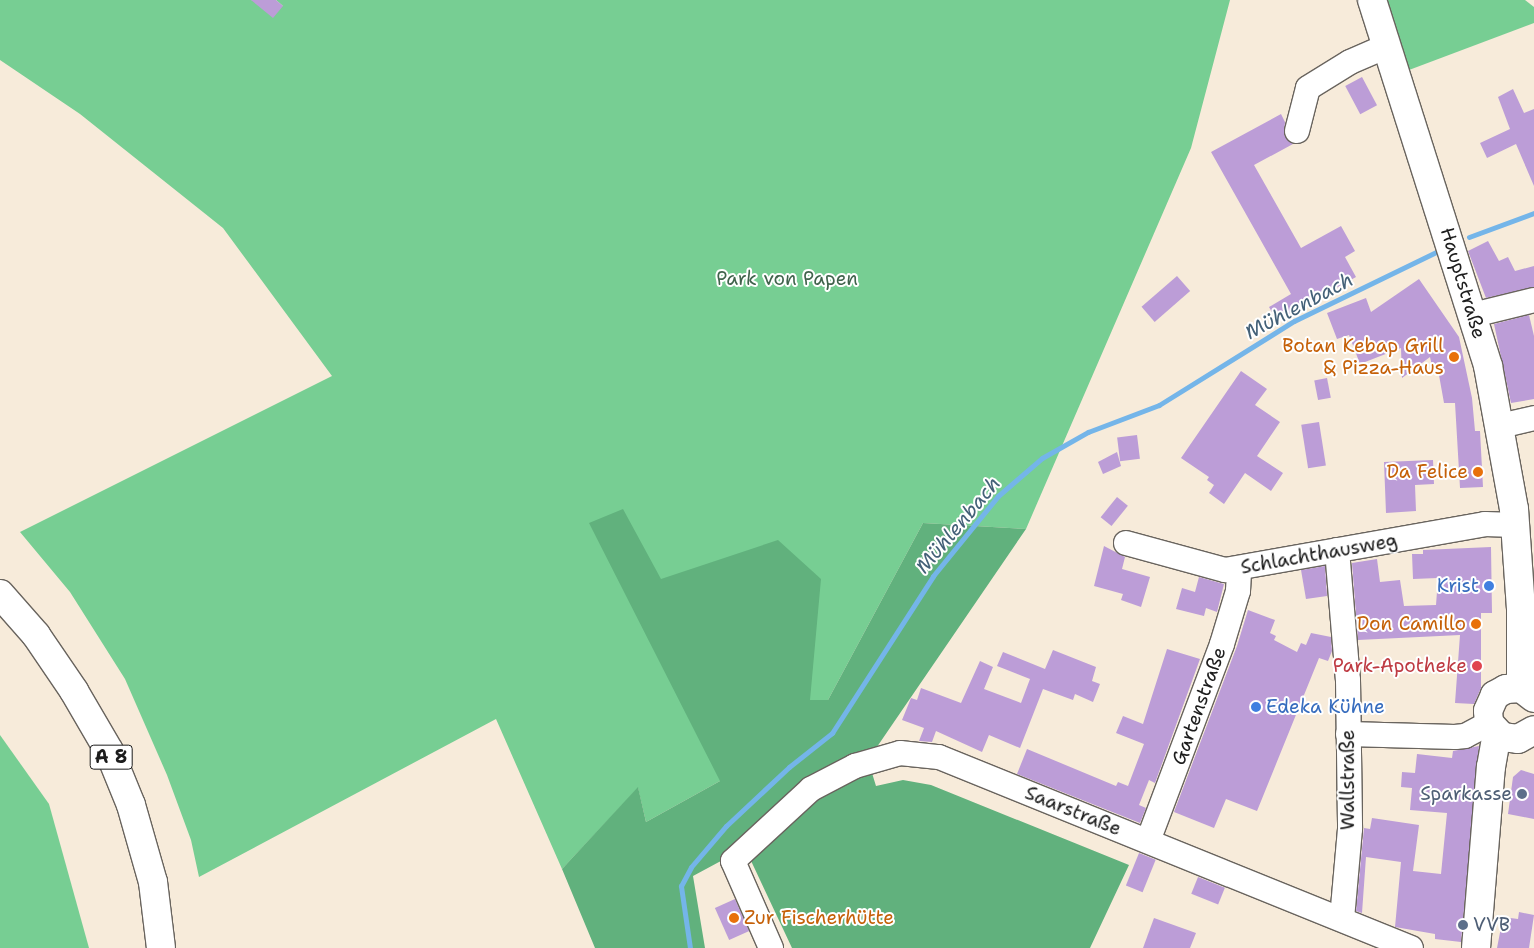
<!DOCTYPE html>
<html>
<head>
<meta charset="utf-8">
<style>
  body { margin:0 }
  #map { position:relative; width:1534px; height:948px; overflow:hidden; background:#f7ebda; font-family:"Shantell Sans",sans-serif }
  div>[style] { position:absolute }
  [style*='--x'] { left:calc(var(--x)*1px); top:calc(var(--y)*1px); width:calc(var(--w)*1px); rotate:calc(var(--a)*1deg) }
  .green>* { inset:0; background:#77ce93 }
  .forest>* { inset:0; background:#61b17d }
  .stream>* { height:5px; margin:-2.5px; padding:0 2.5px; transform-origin:2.5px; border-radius:2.5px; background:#74b5e9 }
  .building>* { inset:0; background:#bc9dd7; transform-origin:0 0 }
  .roads { filter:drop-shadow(1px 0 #69645e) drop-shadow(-1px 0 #69645e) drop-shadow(0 1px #69645e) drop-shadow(0 -1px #69645e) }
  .minor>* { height:24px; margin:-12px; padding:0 12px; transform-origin:12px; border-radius:12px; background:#fff }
  .major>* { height:28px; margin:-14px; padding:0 14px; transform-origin:14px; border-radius:14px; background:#fff }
  .highway>* { height:28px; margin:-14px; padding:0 14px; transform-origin:14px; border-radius:14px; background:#fff }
  .dots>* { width:14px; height:14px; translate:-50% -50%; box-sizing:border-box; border:2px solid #fff; border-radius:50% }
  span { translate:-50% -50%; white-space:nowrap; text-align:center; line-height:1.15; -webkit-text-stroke:4px #fff; paint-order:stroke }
  .shield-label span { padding:1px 4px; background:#fff; border:1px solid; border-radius:4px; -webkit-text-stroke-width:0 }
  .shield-label { font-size:18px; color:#1c1c1c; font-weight:700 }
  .park-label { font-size:19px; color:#40634c }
  .street-label { font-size:19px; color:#1c1c1c }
  .food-label { font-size:19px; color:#c56008 }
  .right { translate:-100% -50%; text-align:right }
  .left { translate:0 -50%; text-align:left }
  .shop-label { font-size:19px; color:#366cbe }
  .health-label { font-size:19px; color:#be3a42 }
  .service-label { font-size:19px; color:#4e5e75 }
  .water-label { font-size:20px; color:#446178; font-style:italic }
</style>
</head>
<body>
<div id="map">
  <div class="green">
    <div style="clip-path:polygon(0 0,251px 0,283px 6px,276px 0,1230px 0,1191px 148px,1026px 529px,923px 523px,828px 700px,720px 781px,646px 822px,638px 788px,562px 869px,496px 719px,199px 877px,191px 840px,167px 775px,125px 679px,70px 592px,20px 532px,332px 376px,223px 228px,80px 114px,0 60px)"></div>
    <div style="clip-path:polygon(1386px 0,1525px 0,1534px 7px,1534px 23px,1409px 70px)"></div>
    <div style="clip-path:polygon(0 735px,49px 804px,89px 948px,0 948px)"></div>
  </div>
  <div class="forest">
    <div style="clip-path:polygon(623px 509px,661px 579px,778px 540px,821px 579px,810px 700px,828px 700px,923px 523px,1026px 529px,868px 760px,876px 786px,903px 780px,931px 785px,1129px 865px,1090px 948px,792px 948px,745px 848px,693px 876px,705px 948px,595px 948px,562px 869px,638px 787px,646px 822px,720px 781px,589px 523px)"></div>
  </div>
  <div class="stream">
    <div style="--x:1469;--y:237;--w:69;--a:-20.3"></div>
    <div style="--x:690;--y:948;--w:63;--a:-98.3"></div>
    <div style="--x:681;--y:886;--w:21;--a:-62"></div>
    <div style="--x:691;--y:867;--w:54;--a:-49.5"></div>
    <div style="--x:726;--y:826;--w:86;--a:-43.1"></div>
    <div style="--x:789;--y:767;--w:55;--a:-38.3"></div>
    <div style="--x:832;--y:733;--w:187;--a:-57.2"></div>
    <div style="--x:933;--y:576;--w:103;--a:-50.9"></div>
    <div style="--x:998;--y:496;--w:58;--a:-40.8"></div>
    <div style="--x:1042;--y:458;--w:53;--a:-29.5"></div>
    <div style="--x:1088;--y:432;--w:76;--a:-20.8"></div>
    <div style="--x:1159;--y:405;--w:159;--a:-31.9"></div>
    <div style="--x:1294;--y:321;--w:158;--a:-25.9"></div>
  </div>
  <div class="building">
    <div style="clip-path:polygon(251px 0,276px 0,283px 6px,273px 18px)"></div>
    <div style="left:1362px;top:77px;width:32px;height:19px;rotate:62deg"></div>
    <div style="clip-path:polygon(1513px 89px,1524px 113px,1534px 109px,1534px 186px,1516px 144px,1487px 158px,1480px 143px,1510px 129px,1498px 97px)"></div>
    <div style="clip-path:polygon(1281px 114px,1285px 122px,1284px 135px,1293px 144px,1254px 165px,1301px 248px,1341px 226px,1355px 251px,1345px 257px,1356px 277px,1277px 321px,1269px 307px,1291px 294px,1211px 152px)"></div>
    <div style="clip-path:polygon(1488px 241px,1499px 261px,1508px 257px,1515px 271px,1534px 266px,1534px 287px,1486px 298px,1468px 251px)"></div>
    <div style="left:1177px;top:276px;width:20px;height:47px;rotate:49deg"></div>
    <div style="clip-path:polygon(1419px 279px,1459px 337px,1472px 398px,1475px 431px,1480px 431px,1483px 487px,1460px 488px,1455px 403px,1444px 403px,1437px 364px,1432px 366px,1430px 357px,1402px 378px,1401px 348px,1360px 364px,1349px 335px,1337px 339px,1327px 313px,1366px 298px,1371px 312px)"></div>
    <div style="clip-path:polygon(1529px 315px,1534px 336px,1534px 399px,1511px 403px,1494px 324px)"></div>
    <div style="clip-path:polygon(1241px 371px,1267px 389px,1255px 405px,1280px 422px,1257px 456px,1283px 473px,1271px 491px,1245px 473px,1224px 504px,1209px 493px,1214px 485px,1207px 480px,1209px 477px,1181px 458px)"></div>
    <div style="left:1327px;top:378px;width:20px;height:13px;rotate:79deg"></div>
    <div style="left:1319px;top:422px;width:44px;height:18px;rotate:81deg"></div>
    <div style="left:1137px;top:435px;width:24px;height:20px;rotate:83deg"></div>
    <div style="clip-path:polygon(1117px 452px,1121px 466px,1103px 474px,1098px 462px)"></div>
    <div style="clip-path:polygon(1433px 460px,1434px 484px,1415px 485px,1416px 511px,1386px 513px,1384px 462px)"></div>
    <div style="left:1117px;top:497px;width:14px;height:26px;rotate:39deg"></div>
    <div style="clip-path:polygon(1104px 546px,1125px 557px,1122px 569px,1150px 577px,1141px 607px,1121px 600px,1123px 594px,1094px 586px)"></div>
    <div style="clip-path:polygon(1491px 547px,1492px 613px,1481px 613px,1481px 688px,1474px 704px,1455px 703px,1460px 635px,1358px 640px,1352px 563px,1377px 559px,1380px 582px,1400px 580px,1404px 606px,1436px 605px,1438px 578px,1413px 579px,1412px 554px,1423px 554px,1423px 550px)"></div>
    <div style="clip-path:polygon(1325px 566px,1327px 596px,1306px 599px,1301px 570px)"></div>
    <div style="clip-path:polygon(1199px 577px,1224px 584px,1217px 612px,1206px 608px,1204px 616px,1176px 609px,1182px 588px,1195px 592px)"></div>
    <div style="clip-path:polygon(1248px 610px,1275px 620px,1270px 633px,1276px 636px,1274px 640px,1297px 652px,1301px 643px,1306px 645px,1311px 633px,1331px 637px,1332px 651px,1328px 661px,1319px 658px,1257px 811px,1226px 799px,1214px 828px,1174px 812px,1237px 646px)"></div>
    <div style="clip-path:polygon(1167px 649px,1200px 659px,1155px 783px,1149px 780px,1139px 805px,1146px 808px,1140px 823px,1017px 774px,1027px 749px,1116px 786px,1118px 782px,1128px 786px,1144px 744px,1116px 733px,1123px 716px,1143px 724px)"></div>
    <div style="clip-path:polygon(1053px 650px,1096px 667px,1092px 681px,1100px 684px,1093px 702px,1075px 694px,1073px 700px,1043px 689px,1020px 748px,989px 735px,982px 752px,936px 731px,932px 742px,919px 741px,924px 728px,902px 720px,911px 698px,917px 700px,921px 688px,961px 703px,980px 661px,993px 667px,984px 689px,1021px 703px,1030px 679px,997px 666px,1003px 652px,1045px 669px)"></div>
    <div style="clip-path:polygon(1479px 746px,1461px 942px,1435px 939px,1435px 934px,1395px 927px,1401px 862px,1366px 857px,1362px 913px,1356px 911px,1364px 828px,1370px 829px,1372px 818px,1419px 825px,1413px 871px,1441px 874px,1447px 813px,1410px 810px,1412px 788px,1401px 787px,1402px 772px,1415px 773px,1417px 754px,1452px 758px,1453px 751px)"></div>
    <div style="clip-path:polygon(1521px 770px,1534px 774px,1534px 819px,1508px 814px,1513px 777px)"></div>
    <div style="left:1139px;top:853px;width:18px;height:35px;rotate:22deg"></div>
    <div style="left:1198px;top:877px;width:29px;height:18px;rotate:22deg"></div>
    <div style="left:735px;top:899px;width:35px;height:22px;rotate:66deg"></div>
    <div style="clip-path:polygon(1519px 912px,1534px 915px,1529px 948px,1497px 948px,1503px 917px,1518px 919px)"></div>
    <div style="clip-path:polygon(1154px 918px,1196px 933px,1190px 948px,1143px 948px)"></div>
  </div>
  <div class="roads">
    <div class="minor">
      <div style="--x:1297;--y:131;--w:44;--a:-75.7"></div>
      <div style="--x:1308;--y:88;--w:49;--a:-31.8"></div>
      <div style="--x:1350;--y:62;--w:40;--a:-23.4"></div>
      <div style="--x:1473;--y:315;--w:63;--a:-13.8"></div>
      <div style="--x:1500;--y:426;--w:35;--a:-13"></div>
      <div style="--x:1126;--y:543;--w:103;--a:15.3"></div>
      <div style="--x:1225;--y:570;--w:264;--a:-10"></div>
      <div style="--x:1485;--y:524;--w:30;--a:2"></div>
      <div style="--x:1337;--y:550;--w:130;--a:85.2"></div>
      <div style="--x:1348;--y:680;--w:149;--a:89.2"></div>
      <div style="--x:1350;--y:829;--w:90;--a:95.1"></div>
      <div style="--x:1348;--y:734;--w:107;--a:1.6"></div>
      <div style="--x:1455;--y:737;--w:10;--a:-6"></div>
      <div style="--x:1465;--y:736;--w:27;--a:-28"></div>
      <div style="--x:1148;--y:841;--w:210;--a:-69.4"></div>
      <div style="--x:1222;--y:644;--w:55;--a:-73.2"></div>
      <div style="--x:1238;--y:591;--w:22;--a:-87"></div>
      <div style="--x:771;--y:948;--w:95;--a:-113.6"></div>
      <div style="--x:733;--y:861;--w:106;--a:-42.7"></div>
      <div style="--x:811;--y:789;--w:50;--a:-27.6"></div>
      <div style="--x:855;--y:766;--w:47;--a:-16.1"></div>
      <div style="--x:900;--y:753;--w:39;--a:6"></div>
      <div style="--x:939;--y:757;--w:509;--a:22.03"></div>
    </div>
    <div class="major">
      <div style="--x:1372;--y:0;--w:384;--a:72.4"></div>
      <div style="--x:1488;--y:366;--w:145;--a:79.7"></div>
      <div style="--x:1514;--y:509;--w:101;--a:86"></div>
      <div style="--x:1521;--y:610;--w:78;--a:90"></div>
      <div style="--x:1534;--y:698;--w:16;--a:-142"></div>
      <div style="--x:1521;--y:688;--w:15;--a:176"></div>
      <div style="--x:1506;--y:689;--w:13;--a:151"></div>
      <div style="--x:1495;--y:695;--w:17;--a:114"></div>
      <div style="--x:1488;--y:711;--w:12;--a:85"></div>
      <div style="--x:1489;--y:723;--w:19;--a:47"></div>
      <div style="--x:1502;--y:737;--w:16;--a:7"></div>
      <div style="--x:1518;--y:739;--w:18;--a:-29"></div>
      <div style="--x:1476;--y:948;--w:182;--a:-85.3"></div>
      <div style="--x:1491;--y:767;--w:34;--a:-80"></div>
    </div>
    <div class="highway">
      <div style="--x:0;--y:594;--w:55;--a:48.7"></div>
      <div style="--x:36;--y:635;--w:68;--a:55.8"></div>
      <div style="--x:74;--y:691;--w:69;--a:59.7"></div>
      <div style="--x:109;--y:751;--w:58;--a:67.8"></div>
      <div style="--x:131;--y:805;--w:80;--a:74.1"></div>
      <div style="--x:153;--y:882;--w:66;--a:83.1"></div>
    </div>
  </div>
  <div class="dots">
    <div style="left:1454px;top:357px;background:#e8710a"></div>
    <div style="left:1478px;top:472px;background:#e8710a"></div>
    <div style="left:1489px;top:586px;background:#3f7fe0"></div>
    <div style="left:1476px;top:624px;background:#e8710a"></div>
    <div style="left:1477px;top:666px;background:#e0444e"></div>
    <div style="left:1256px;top:707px;background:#3f7fe0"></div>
    <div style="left:1522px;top:794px;background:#5c6f8a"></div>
    <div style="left:734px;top:918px;background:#e8710a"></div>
    <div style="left:1463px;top:925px;background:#5c6f8a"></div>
  </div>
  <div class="shield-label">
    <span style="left:111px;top:757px">A 8</span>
  </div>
  <div class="park-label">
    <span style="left:787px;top:279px">Park von Papen</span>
  </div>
  <div class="street-label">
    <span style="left:1463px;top:283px;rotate:73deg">Hauptstraße</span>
    <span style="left:1319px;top:554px;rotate:-10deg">Schlachthausweg</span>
    <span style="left:1199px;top:706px;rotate:-70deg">Gartenstraße</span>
    <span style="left:1348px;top:780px;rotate:-90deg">Wallstraße</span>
    <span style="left:1073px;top:811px;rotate:22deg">Saarstraße</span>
  </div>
  <div class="food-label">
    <span class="right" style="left:1444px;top:357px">Botan Kebap Grill<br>&amp; Pizza-Haus</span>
    <span class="right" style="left:1468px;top:472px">Da Felice</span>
    <span class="right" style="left:1466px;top:624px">Don Camillo</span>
    <span class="left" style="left:744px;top:918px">Zur Fischerhütte</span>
  </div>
  <div class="shop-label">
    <span class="right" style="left:1479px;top:586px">Krist</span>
    <span class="left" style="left:1266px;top:707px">Edeka Kühne</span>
  </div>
  <div class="health-label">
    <span class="right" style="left:1467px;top:666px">Park-Apotheke</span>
  </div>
  <div class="service-label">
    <span class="right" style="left:1512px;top:794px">Sparkasse</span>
    <span class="left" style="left:1473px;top:925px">VVB</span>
  </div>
  <div class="water-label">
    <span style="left:1299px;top:306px;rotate:-28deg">Mühlenbach</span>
    <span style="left:958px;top:525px;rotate:-50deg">Mühlenbach</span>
  </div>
</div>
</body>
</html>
